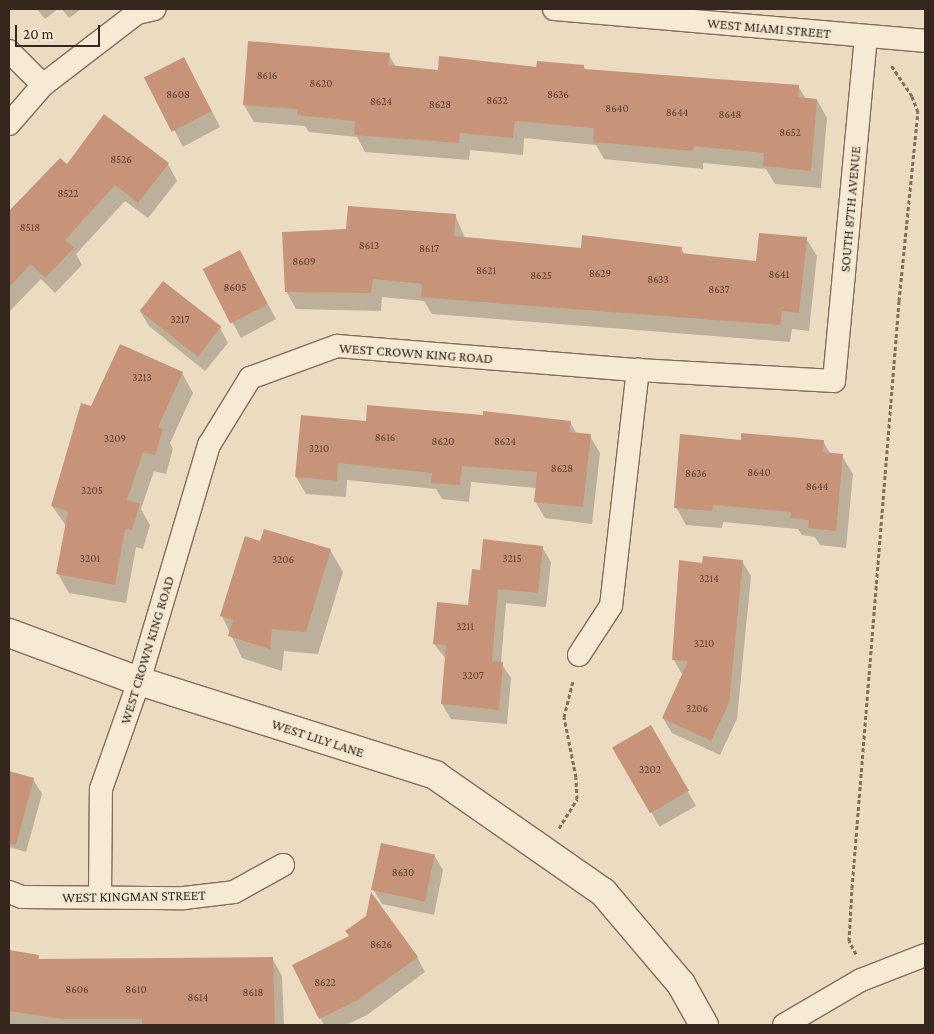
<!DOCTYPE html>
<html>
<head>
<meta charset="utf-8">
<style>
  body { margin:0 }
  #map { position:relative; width:934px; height:1034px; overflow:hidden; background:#ebdcc1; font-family:"Crimson Pro",serif }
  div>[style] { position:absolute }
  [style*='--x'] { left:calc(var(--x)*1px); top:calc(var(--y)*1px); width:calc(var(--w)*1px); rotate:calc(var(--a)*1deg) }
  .shadow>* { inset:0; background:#0003; transform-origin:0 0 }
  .building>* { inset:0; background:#c89479; transform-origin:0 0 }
  .path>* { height:3px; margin-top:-1.5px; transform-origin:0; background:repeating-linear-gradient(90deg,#846d5a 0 4px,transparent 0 6.5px) }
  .roads { filter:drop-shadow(1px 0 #846d5a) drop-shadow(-1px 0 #846d5a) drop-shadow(0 1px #846d5a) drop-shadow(0 -1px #846d5a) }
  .street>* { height:22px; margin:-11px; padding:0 11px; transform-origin:11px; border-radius:11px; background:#f7ead4 }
  .secondary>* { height:28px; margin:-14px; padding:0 14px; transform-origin:14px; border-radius:14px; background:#f7ead4 }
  span { translate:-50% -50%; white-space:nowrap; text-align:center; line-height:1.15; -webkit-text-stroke:5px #f3e7d1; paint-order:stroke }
  .number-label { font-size:11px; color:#5a4234 }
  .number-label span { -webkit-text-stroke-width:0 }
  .street-label { font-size:14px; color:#35271d }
  .frame { position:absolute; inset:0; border:10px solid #35271d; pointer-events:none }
  .scale { position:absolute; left:15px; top:25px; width:85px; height:22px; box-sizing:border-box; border:2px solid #35271d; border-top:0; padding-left:6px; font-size:15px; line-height:18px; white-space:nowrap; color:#35271d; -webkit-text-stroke:4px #f3e7d1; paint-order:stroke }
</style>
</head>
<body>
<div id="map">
  <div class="shadow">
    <div style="clip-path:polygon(37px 9px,58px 9px,45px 19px)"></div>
    <div style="clip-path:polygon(62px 9px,81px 9px,69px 18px)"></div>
    <div style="clip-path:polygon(389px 55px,396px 67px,439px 71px,583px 66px,586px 70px,798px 86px,806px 99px,817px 100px,827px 118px,821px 188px,775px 184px,766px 169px,703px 163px,703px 169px,604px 159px,596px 145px,524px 138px,523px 155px,470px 150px,469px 160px,365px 152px,357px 137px,309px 132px,305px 126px,254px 122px,244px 105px)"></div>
    <div style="left:184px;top:59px;width:77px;height:42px;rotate:62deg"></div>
    <div style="clip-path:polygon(60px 159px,67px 166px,168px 164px,177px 181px,148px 218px,125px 201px,76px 254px,82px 265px,55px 293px,41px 279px,9px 312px,9px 212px)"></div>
    <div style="clip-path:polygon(455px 215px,465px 238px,582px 249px,681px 248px,685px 255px,758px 263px,806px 238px,817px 256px,809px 331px,792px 329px,790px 342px,432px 314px,424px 301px,382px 297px,381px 311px,296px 309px,286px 291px,347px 230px)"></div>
    <div style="clip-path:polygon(248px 267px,276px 319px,241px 338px,204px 270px)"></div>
    <div style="clip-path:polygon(140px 311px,220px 328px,228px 343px,205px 371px,149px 326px)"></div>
    <div style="clip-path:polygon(182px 373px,193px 393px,170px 443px,173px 449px,166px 474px,154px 471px,141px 509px,150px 525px,143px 549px,136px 547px,126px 603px,69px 593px,58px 574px,66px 526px,52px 506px,92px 408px)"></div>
    <div style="clip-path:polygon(367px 422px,570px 422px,577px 434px,590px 436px,600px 453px,592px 524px,545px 518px,535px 501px,536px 488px,471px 482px,469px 502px,442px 499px,436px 489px,347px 480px,346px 497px,306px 494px,296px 477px)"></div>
    <div style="clip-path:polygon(742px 441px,823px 441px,831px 455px,842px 456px,853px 474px,846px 548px,820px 545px,815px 537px,802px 535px,798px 529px,723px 522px,722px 528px,686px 525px,676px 507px)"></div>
    <div style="clip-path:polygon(261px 542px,330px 550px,343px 572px,318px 654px,284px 651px,282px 671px,242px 658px,222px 616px)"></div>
    <div style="clip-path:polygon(542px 547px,551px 562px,546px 607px,506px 603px,501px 663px,511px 678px,507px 724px,451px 719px,442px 704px,446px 659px,434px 644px,469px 606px,481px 571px)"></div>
    <div style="clip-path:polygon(742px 561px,751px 576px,737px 719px,720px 755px,672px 733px,663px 718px,683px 676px,674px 660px,703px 564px)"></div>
    <div style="left:650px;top:726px;width:92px;height:42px;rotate:60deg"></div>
    <div style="clip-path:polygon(9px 773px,33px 779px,42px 794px,26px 852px,9px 847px)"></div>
    <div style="clip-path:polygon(434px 855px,443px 870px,434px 915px,382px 904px,373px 889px)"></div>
    <div style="clip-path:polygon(9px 952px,38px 956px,40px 960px,272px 958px,282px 976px,284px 1025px,9px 1025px)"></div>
    <div style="clip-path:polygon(417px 957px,425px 972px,367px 1015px,346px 1025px,324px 1025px,294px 965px)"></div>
  </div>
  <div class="building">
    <div style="clip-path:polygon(248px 41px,390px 53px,388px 65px,438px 70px,439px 56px,536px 67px,537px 61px,584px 65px,584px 69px,799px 85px,798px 97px,817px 99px,811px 171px,763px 166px,764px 153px,694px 146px,693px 151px,593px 142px,594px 128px,515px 121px,513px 138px,460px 133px,459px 143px,354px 135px,355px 121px,297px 115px,298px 109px,243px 105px)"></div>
    <div style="left:184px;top:57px;width:61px;height:45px;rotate:63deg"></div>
    <div style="clip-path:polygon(104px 114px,169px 163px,138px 203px,115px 185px,65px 240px,74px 248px,45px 278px,31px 264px,9px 287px,9px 211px,60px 158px,67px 164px)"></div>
    <div style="clip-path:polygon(348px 206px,456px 214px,454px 236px,581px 248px,582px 235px,682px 247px,681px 253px,756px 261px,759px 233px,807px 237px,799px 313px,782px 311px,780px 325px,507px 304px,421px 297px,422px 284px,373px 279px,371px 293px,285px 292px,282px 232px,346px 229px)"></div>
    <div style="left:240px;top:250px;width:61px;height:42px;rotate:63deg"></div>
    <div style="left:163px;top:281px;width:74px;height:38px;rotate:38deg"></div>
    <div style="clip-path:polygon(120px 344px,183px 372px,158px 427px,163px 429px,155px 455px,143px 452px,127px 500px,140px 504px,132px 530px,125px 529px,115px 585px,56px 574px,68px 511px,51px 506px,81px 403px,91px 406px)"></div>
    <div style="clip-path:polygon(367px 405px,483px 415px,483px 411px,571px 421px,569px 432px,591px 434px,583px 507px,534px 502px,537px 472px,462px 466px,460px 485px,431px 483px,432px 473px,338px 463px,337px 481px,295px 477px,301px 415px,366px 421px)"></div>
    <div style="clip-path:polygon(741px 433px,824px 440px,823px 452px,843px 454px,836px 531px,808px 528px,809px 520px,790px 518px,791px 512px,713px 505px,712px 511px,674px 508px,680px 434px,741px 440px)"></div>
    <div style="clip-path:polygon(264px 529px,331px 549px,306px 632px,272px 629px,270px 649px,228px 636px,233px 620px,220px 616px,245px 536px,260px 541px)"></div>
    <div style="clip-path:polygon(483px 539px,543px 546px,538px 593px,498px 589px,492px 661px,503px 662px,499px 710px,441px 704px,446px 645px,433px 644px,437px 602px,468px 605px,472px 569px,480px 570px)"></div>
    <div style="clip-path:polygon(703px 556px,743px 560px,729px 703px,711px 741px,662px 718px,688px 661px,672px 660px,679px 560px,702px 563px)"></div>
    <div style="left:651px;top:725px;width:76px;height:45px;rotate:60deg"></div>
    <div style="clip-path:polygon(9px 771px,34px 778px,16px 845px,9px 844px)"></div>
    <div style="left:381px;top:843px;width:55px;height:48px;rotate:12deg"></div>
    <div style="clip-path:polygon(371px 892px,418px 957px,358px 1000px,319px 1019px,292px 965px,349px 936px,345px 931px,366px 916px)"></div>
    <div style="clip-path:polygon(9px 950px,39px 955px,38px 959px,273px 957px,275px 1025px,142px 1025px,142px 1019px,62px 1019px,9px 1011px)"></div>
  </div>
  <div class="path">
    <div style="--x:559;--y:828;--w:34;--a:-58"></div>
    <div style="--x:577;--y:799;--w:22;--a:-93"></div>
    <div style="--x:576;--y:777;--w:61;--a:-101.3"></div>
    <div style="--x:564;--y:717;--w:38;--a:-76"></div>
    <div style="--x:856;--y:954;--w:15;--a:-118"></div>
    <div style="--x:849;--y:941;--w:53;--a:-86.8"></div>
    <div style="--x:852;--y:888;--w:589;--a:-85.42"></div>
    <div style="--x:899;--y:301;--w:190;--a:-84.3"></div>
    <div style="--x:918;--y:112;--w:17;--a:-111"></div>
    <div style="--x:912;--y:96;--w:37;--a:-124"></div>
  </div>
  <div class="roads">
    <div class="street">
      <div style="--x:554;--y:9;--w:372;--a:4.9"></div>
      <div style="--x:9;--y:51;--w:48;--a:45"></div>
      <div style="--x:9;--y:124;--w:52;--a:-48.9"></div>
      <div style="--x:43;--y:85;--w:118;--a:-37.5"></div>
      <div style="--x:137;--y:13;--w:18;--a:-13"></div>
      <div style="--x:579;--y:655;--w:59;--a:-56.9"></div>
      <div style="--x:611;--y:606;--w:238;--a:-83.5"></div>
      <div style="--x:9;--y:892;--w:14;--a:21"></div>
      <div style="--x:22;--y:897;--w:162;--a:0.4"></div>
      <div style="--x:184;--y:898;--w:50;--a:-6.8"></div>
      <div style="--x:234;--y:892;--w:56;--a:-28.9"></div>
      <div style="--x:100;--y:896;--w:107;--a:-89.5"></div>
      <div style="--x:101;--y:789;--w:114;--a:-70.6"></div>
      <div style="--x:139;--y:681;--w:246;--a:-73.5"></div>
      <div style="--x:209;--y:445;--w:79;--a:-58.5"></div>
      <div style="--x:250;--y:378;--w:93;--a:-20.2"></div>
      <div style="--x:337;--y:346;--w:302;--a:4.6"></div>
      <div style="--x:638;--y:370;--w:196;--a:3.2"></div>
      <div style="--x:834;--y:381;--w:346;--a:-84.7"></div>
      <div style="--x:784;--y:1025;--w:89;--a:-30.3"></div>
      <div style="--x:861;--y:980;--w:69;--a:-21.3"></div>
    </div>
    <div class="secondary">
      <div style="--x:9;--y:633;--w:139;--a:20.3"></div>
      <div style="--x:139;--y:681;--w:311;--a:17.6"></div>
      <div style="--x:435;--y:775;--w:205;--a:34.9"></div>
      <div style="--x:603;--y:892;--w:121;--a:49.7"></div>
      <div style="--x:681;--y:984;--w:47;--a:60.7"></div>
    </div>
  </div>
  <div class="number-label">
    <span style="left:267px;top:75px">8616</span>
    <span style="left:321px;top:83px">8620</span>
    <span style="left:178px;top:94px">8608</span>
    <span style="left:558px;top:94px">8636</span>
    <span style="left:497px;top:100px">8632</span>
    <span style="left:381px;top:101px">8624</span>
    <span style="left:440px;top:104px">8628</span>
    <span style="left:617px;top:108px">8640</span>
    <span style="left:677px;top:112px">8644</span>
    <span style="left:730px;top:114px">8648</span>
    <span style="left:790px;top:132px">8652</span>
    <span style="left:121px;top:159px">8526</span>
    <span style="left:68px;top:193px">8522</span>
    <span style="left:30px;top:227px">8518</span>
    <span style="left:369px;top:245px">8613</span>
    <span style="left:429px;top:248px">8617</span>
    <span style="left:304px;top:261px">8609</span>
    <span style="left:486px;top:270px">8621</span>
    <span style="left:600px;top:273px">8629</span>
    <span style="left:779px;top:274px">8641</span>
    <span style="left:541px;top:275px">8625</span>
    <span style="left:658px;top:279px">8633</span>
    <span style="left:235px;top:287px">8605</span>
    <span style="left:719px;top:289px">8637</span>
    <span style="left:180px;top:319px">3217</span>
    <span style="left:142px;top:377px">3213</span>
    <span style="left:385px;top:437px">8616</span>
    <span style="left:115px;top:438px">3209</span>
    <span style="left:443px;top:441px">8620</span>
    <span style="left:505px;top:441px">8624</span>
    <span style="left:319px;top:448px">3210</span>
    <span style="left:562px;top:468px">8628</span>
    <span style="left:759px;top:472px">8640</span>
    <span style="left:696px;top:473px">8636</span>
    <span style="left:817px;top:486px">8644</span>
    <span style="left:92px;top:490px">3205</span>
    <span style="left:90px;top:558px">3201</span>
    <span style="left:512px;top:558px">3215</span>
    <span style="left:283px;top:559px">3206</span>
    <span style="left:709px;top:578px">3214</span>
    <span style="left:465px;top:626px">3211</span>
    <span style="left:704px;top:643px">3210</span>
    <span style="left:473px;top:675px">3207</span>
    <span style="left:697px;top:708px">3206</span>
    <span style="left:650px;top:769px">3202</span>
    <span style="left:403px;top:872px">8630</span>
    <span style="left:381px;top:944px">8626</span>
    <span style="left:325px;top:982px">8622</span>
    <span style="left:77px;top:989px">8606</span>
    <span style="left:136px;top:989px">8610</span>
    <span style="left:253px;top:992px">8618</span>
    <span style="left:198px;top:997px">8614</span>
  </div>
  <div class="street-label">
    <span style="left:769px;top:28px;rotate:5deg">WEST MIAMI STREET</span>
    <span style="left:850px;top:209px;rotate:-85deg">SOUTH 87TH AVENUE</span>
    <span style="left:416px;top:353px;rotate:4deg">WEST CROWN KING ROAD</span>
    <span style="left:147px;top:650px;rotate:-73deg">WEST CROWN KING ROAD</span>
    <span style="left:318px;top:738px;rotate:18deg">WEST LILY LANE</span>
    <span style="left:134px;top:896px;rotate:-1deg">WEST KINGMAN STREET</span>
  </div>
  <div class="frame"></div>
  <div class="scale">20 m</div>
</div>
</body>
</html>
